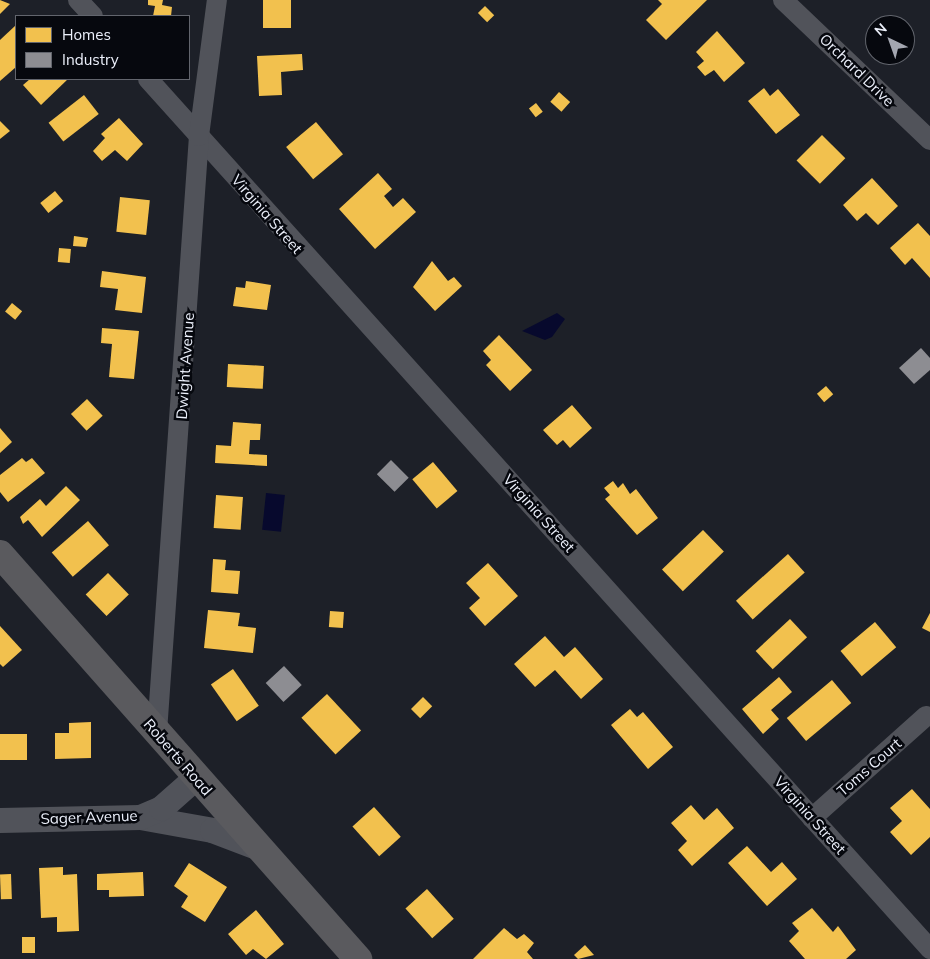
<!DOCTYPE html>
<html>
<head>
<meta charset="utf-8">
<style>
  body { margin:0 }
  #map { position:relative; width:930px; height:959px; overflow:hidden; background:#1d2028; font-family:Mulish,sans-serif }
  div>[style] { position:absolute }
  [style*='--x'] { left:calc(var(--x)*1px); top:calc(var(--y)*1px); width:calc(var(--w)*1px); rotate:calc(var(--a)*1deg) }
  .water>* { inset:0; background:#07092d; transform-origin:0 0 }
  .homes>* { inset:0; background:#f2c14e; transform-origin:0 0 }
  .industry>* { inset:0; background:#8d8d92; transform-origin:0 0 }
  .minor>* { height:20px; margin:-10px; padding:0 10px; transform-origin:10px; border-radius:10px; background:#51535a }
  .tertiary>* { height:25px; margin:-12.5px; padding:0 12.5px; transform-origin:12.5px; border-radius:12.5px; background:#51535a }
  .secondary>* { height:28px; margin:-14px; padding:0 14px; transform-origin:14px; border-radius:14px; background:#5a5a5e }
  span { translate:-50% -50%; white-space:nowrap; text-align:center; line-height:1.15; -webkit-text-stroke:5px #06080e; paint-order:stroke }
  .street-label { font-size:15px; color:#ecf0fb }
  .legend { position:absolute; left:15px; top:15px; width:175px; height:65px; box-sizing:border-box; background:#06080e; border:1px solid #62656d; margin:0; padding:6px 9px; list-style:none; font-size:15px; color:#ecf0fb }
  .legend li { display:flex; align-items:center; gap:10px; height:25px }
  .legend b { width:25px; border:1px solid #62656d }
  .north { position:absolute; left:865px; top:15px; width:50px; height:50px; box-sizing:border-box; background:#06080e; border:1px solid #62656d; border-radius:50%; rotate:318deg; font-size:14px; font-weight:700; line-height:20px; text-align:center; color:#ecf0fb }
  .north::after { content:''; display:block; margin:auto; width:18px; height:22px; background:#a4a7b1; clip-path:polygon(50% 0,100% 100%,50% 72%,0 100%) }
</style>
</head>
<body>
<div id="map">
  <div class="water">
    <div style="clip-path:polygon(557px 313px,565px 319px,552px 337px,545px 340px,522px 331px)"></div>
    <div style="left:266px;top:493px;width:19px;height:37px;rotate:6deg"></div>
  </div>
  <div class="homes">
    <div style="clip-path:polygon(0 0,10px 4px,0 14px)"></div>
    <div style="clip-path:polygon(148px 0,163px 0,162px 5px,172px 7px,171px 16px,153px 16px,155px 6px,148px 5px)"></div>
    <div style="left:263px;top:0;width:28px;height:28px"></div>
    <div style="clip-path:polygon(658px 0,707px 0,666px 40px,646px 20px,662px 4px)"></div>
    <div style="left:485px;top:6px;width:13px;height:10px;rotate:45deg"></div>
    <div style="clip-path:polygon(16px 25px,16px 67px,0 81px,0 40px)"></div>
    <div style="clip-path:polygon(717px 31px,745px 63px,724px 82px,714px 70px,705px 76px,697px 67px,704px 61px,696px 52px)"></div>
    <div style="clip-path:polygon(302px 54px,303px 70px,281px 72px,282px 95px,259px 96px,257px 56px)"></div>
    <div style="clip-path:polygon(30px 79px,68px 79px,41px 105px,23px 85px)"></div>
    <div style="clip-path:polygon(764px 88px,770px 96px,778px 89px,800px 115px,776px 134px,748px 101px)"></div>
    <div style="left:559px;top:92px;width:15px;height:13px;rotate:42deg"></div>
    <div style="left:84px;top:95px;width:24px;height:45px;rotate:52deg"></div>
    <div style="left:536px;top:103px;width:11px;height:9px;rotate:52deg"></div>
    <div style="clip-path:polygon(119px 118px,143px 144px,127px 161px,115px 150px,102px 161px,93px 151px,105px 138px,101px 134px)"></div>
    <div style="clip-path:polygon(0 121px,10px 131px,0 139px)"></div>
    <div style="left:316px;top:122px;width:42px;height:39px;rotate:50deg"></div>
    <div style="left:822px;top:135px;width:33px;height:36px;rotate:45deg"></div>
    <div style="clip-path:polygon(378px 173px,392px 189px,384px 196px,393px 207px,403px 198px,416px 212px,375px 249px,339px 209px)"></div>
    <div style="clip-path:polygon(872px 178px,898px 206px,878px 225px,866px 213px,857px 221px,843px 205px)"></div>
    <div style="left:55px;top:191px;width:13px;height:19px;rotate:51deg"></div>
    <div style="left:120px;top:197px;width:30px;height:35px;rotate:6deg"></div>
    <div style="clip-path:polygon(918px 223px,930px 236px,930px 278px,912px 258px,905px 265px,890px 248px)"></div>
    <div style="clip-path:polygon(74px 236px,88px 238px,86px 247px,73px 246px)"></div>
    <div style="left:59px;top:248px;width:12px;height:14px;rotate:5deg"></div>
    <div style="clip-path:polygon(432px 261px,448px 281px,454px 277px,462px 286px,435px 311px,413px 287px)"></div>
    <div style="clip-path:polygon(102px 271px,146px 277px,142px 313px,115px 310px,118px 289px,100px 287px)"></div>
    <div style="clip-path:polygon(246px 281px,271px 285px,267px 310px,233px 306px,236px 287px,245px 288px)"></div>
    <div style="left:12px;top:303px;width:13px;height:11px;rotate:39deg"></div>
    <div style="clip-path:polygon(102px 328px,139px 331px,134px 379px,109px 377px,112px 344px,101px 343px)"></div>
    <div style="clip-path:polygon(499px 335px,532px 370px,510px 391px,486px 365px,491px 360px,483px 351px)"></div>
    <div style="left:228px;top:364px;width:36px;height:23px;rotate:3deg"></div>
    <div style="left:826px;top:386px;width:11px;height:12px;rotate:49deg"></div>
    <div style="left:87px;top:399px;width:23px;height:22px;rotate:47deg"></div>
    <div style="clip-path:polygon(572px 405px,592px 428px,570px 448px,563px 440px,557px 445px,543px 430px)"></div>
    <div style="clip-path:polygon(233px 422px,261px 424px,260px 440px,250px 440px,249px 454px,267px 455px,267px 466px,215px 463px,216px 445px,231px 446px)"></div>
    <div style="clip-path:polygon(0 428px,12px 442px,0 453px)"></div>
    <div style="clip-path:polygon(22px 458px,26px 462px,32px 458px,45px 473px,8px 502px,0 492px,0 475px)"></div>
    <div style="left:433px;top:462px;width:38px;height:27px;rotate:50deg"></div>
    <div style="clip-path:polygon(613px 481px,618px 488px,623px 483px,630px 494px,636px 489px,658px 518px,637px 535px,605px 499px,610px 495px,604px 488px)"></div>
    <div style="clip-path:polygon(66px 486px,80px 500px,42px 537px,28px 520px,23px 524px,20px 517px,40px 499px,46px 506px)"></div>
    <div style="left:216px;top:495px;width:27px;height:33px;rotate:4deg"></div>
    <div style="left:88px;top:521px;width:32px;height:48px;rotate:49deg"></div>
    <div style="left:703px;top:530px;width:30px;height:57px;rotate:46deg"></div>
    <div style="left:788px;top:554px;width:25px;height:70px;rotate:48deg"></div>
    <div style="clip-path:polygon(213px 559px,226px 560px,225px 570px,240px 571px,238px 594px,211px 592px)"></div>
    <div style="clip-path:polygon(488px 563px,518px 596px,485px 626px,469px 608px,480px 598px,466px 583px)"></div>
    <div style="left:108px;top:573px;width:30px;height:31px;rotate:46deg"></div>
    <div style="clip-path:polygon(208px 610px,240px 613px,238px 626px,256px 628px,253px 653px,204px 648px)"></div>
    <div style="left:330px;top:611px;width:14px;height:16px;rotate:4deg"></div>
    <div style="clip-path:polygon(930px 613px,930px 632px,922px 628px)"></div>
    <div style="left:790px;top:619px;width:25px;height:47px;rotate:47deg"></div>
    <div style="left:875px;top:622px;width:33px;height:45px;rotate:50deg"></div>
    <div style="clip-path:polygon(0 626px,22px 650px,3px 667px,0 664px)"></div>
    <div style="clip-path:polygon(545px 636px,564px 657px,575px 647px,603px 679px,581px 699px,555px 670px,535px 687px,514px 664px)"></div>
    <div style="left:233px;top:669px;width:45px;height:27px;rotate:55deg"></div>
    <div style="clip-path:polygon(779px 677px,792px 692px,771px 710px,779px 719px,763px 734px,742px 709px)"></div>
    <div style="left:832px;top:680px;width:30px;height:59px;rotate:50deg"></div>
    <div style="left:327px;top:694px;width:50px;height:35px;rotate:47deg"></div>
    <div style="left:423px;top:697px;width:13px;height:17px;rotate:45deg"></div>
    <div style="clip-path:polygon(630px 709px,637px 717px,643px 712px,673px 747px,648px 769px,611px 725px)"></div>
    <div style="clip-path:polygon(91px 722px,91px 758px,55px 759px,55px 733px,69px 733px,69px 723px)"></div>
    <div style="left:0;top:734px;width:27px;height:26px"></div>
    <div style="clip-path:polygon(912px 789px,930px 809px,930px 837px,911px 855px,890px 832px,902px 821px,890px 808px)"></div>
    <div style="clip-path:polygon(691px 805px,704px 820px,717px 808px,734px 828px,692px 866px,678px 850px,687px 841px,671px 823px)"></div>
    <div style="left:374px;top:807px;width:40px;height:29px;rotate:48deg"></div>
    <div style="clip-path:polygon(747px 846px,771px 872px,782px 862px,797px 879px,767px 906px,728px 863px)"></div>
    <div style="clip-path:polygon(189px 863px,227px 887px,205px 922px,181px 907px,188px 896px,174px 886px)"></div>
    <div style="clip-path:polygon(63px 867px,63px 875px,77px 874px,79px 931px,57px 932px,57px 917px,41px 918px,39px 868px)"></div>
    <div style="clip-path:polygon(143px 872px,144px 896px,109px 897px,109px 890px,97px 890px,97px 874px)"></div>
    <div style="left:11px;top:874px;width:25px;height:11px;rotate:88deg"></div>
    <div style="left:427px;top:889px;width:40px;height:29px;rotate:48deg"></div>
    <div style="clip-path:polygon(812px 908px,833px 932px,838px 926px,856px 950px,846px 959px,805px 959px,789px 941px,799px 931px,792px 923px)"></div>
    <div style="clip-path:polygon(256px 910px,284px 944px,266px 959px,253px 949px,246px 955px,228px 934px)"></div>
    <div style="clip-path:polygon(504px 928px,517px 939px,524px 934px,534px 943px,527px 952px,533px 959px,473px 959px)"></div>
    <div style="left:22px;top:937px;width:13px;height:16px"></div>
    <div style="clip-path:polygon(585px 945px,594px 955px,578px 959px,574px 955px)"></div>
  </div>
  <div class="industry">
    <div style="clip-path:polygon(921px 348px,930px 358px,930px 370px,914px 384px,899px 368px)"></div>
    <div style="left:391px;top:460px;width:25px;height:20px;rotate:45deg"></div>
    <div style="left:284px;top:666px;width:26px;height:25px;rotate:47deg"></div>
  </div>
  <div class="minor">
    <div style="--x:78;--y:0;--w:22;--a:47"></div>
    <div style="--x:783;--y:0;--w:203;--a:43.6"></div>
    <div style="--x:148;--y:79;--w:1170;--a:48.05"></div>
    <div style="--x:157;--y:732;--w:597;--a:-85.97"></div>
    <div style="--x:199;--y:136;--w:137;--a:-82.5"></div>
    <div style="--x:812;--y:818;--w:153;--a:-41.8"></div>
  </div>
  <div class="tertiary">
    <div style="--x:140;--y:817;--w:73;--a:10.2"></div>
    <div style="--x:212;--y:830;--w:50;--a:21"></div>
    <div style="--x:0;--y:820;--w:140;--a:-1.2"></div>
    <div style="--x:140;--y:817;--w:23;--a:-23"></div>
    <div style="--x:161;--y:808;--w:45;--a:-41.4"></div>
  </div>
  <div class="secondary">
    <div style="--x:0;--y:554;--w:541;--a:48.52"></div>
  </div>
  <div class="street-label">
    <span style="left:857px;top:70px;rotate:44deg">Orchard Drive</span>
    <span style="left:267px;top:214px;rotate:49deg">Virginia Street</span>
    <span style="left:185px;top:366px;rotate:-86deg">Dwight Avenue</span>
    <span style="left:539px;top:513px;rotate:48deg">Virginia Street</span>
    <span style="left:178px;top:757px;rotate:49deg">Roberts Road</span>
    <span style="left:869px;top:767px;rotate:-41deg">Toms Court</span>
    <span style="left:810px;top:815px;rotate:48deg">Virginia Street</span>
    <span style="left:89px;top:817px;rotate:-2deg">Sager Avenue</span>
  </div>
  <ul class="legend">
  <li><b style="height:14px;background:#f2c14e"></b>Homes</li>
  <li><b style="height:14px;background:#8d8d92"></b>Industry</li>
  </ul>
  <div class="north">N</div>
</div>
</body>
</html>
